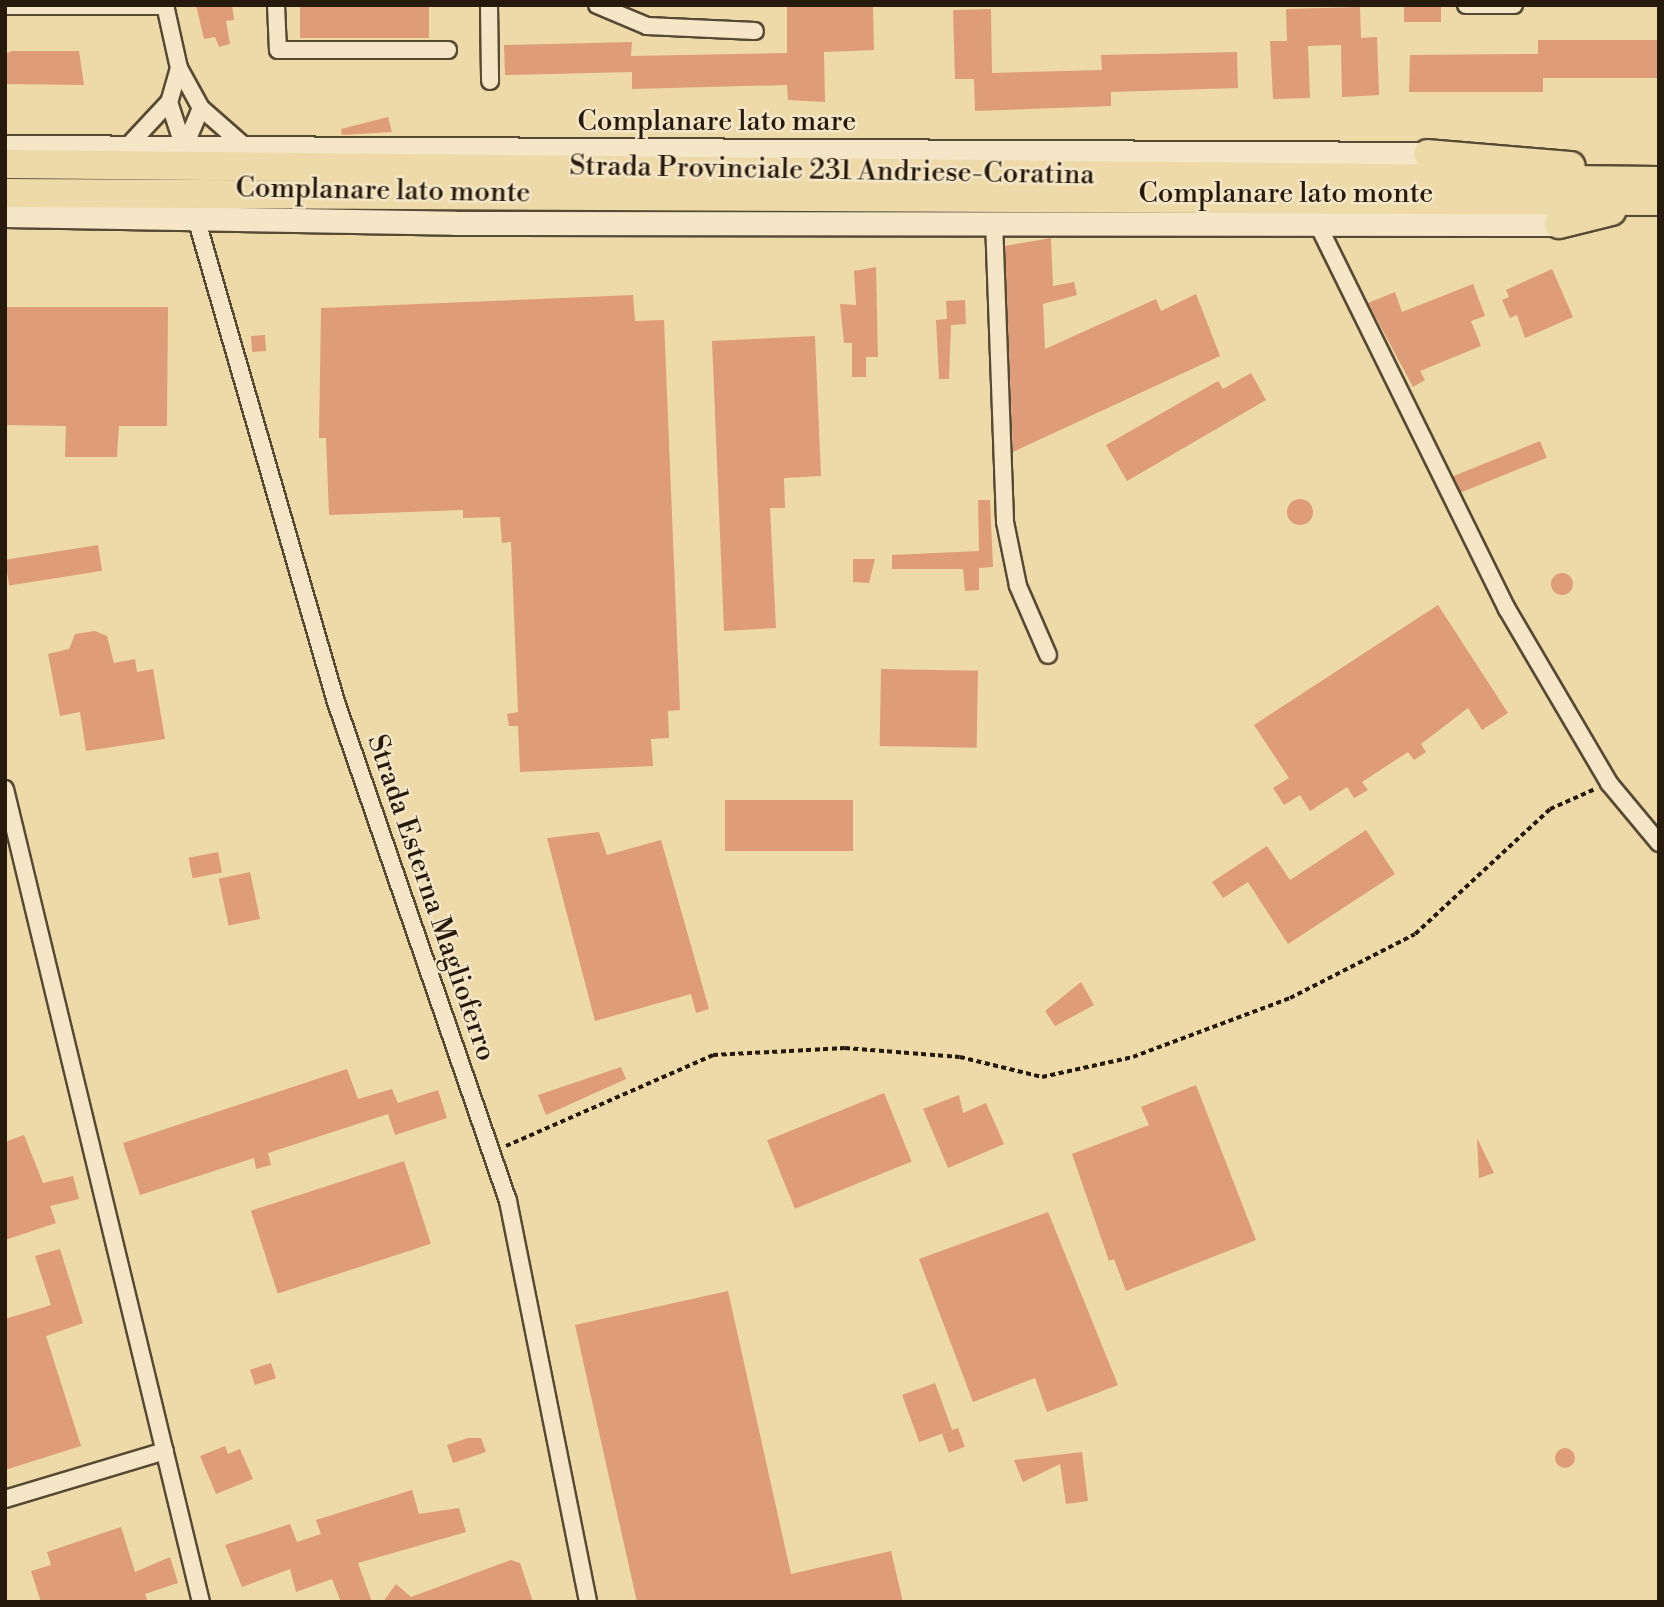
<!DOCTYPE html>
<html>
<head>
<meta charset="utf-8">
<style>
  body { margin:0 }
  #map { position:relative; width:1664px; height:1607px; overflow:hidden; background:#eed9a9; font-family:"Libre Bodoni",serif }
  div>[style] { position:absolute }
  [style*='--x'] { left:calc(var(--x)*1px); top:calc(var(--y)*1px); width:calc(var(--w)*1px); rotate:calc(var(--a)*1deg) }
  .building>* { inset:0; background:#de9c79; transform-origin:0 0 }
  .round { border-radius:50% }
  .path>* { height:3.5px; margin-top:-1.75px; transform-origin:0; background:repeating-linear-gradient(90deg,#251a0c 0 5px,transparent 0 8.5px) }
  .roads { filter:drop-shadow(2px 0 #574a33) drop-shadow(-2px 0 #574a33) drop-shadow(0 2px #574a33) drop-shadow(0 -2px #574a33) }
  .street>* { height:16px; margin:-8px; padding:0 8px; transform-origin:8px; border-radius:8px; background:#f4e6c7 }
  .secondary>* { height:23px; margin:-11.5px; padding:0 11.5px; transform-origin:11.5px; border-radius:11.5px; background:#f4e6c7 }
  .highway>* { height:28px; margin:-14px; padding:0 14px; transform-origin:14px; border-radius:14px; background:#eed9a9 }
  span { translate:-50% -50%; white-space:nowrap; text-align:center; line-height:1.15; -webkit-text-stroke:5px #f4e6c7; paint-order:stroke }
  .street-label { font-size:28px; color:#251a0c }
  .frame { position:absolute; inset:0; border:7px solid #251a0c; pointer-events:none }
</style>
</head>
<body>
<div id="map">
  <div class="building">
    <div style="clip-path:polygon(196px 5px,232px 5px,234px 20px,226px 21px,230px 44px,219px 47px,215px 37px,204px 39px)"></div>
    <div style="left:300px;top:5px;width:129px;height:33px"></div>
    <div style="clip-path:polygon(787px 5px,873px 5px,874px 50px,824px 52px,825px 102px,788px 100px,787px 85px,632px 89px,632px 72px,505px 75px,504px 45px,632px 42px,631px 56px,787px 53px)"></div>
    <div style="left:1404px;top:5px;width:37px;height:17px"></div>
    <div style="clip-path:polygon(1360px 7px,1361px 38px,1377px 37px,1379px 95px,1342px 97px,1341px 45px,1308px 46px,1310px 98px,1273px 99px,1270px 41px,1287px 41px,1286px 9px)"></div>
    <div style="clip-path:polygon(991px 9px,992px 73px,1102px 70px,1101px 55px,1237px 52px,1238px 88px,1111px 92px,1111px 106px,975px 111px,974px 79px,955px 79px,953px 10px)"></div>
    <div style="clip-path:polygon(1538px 40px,1659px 40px,1659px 78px,1543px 78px,1543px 92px,1409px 92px,1410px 55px,1538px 54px)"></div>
    <div style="clip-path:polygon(12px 51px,79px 51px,84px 85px,5px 84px,5px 54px)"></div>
    <div style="clip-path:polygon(388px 117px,392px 132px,342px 135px,341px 129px)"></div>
    <div style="clip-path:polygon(1051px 238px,1053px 286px,1074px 282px,1077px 295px,1043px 304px,1045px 349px,1156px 299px,1161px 311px,1196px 294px,1220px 356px,1013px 452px,1005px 246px)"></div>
    <div style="clip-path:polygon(876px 267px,878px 357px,866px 357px,866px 377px,852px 377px,852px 343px,844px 343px,840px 304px,856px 305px,854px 271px)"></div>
    <div style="clip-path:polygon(1552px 269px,1573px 317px,1525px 338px,1517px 315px,1510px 318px,1502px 300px,1509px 297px,1506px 290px)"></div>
    <div style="clip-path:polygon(1473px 284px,1485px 316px,1471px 321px,1481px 346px,1420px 371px,1425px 380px,1413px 387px,1368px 303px,1395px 292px,1402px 312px)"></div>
    <div style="clip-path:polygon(633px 295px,635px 321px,664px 320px,680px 710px,668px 711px,669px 738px,651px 739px,653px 766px,520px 772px,518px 726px,509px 726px,507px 714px,518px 712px,511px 542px,502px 543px,500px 517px,463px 518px,463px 510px,329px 515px,326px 438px,319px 438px,321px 308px)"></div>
    <div style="clip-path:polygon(965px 300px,966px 324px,951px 325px,949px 379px,939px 379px,936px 320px,947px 319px,946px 301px)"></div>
    <div style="clip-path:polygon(5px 307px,168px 307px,167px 426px,119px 426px,117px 457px,65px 457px,66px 426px,5px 425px)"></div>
    <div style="left:265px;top:335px;width:16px;height:14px;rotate:86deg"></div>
    <div style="clip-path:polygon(815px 336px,821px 476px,784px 478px,785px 508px,770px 508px,776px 628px,724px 631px,712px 341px)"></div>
    <div style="clip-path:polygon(1251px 373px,1266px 400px,1127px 481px,1106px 445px,1218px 381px,1223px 389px)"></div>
    <div style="left:1540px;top:441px;width:18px;height:94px;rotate:68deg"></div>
    <div class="round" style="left:1287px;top:499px;width:26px;height:26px"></div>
    <div style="clip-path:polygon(978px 500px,990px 500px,993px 567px,979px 568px,979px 590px,965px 591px,963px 569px,892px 569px,892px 555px,979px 551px)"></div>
    <div style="left:98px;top:545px;width:26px;height:94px;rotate:81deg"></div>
    <div style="clip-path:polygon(853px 559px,875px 559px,869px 583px,853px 582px)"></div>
    <div class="round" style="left:1551px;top:573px;width:22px;height:22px"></div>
    <div style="clip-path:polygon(1438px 605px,1508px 713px,1482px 730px,1468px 708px,1421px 744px,1426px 752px,1414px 760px,1408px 752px,1362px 782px,1368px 790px,1354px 798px,1347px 787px,1310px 811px,1300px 795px,1284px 805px,1273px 788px,1289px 778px,1254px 725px)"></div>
    <div style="clip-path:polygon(95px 631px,107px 636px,114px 663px,135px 659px,137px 672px,153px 669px,165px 739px,86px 751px,80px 712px,60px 716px,48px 654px,69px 649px,75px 634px)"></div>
    <div style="left:881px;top:669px;width:97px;height:77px;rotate:1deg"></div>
    <div style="left:725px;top:800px;width:128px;height:51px"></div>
    <div style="clip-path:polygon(1366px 830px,1395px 874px,1288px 944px,1248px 882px,1223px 898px,1212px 882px,1267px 846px,1290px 880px)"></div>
    <div style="clip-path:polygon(599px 832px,607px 855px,661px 840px,709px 1009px,696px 1013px,691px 994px,595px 1021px,547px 838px)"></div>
    <div style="left:218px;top:852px;width:21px;height:30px;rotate:79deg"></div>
    <div style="left:250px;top:872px;width:48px;height:32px;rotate:78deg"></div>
    <div style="clip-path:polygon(1081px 982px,1094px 1005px,1055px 1026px,1045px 1011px)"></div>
    <div style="clip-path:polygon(621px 1067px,626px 1079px,546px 1115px,538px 1095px)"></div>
    <div style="clip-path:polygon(347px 1069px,358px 1099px,392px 1089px,398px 1103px,438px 1090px,447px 1118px,395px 1135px,388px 1114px,268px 1153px,271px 1165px,256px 1169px,254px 1158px,140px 1195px,123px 1143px)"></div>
    <div style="clip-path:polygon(1196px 1085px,1256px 1240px,1126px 1291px,1114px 1259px,1109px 1261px,1072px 1154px,1149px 1125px,1141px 1107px)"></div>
    <div style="left:884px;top:1093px;width:74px;height:126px;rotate:68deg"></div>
    <div style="clip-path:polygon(959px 1095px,963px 1113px,986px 1103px,1004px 1144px,948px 1168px,923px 1109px)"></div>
    <div style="clip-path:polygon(24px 1135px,43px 1183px,73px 1176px,79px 1199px,50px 1206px,56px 1223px,5px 1240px,5px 1142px)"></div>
    <div style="clip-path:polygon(1477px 1138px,1494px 1173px,1479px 1178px)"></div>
    <div style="left:404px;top:1161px;width:87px;height:161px;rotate:72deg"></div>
    <div style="clip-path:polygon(1048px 1212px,1118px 1385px,1047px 1412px,1035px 1378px,973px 1402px,919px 1259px)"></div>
    <div style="clip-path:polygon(60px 1249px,83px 1323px,46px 1336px,81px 1446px,5px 1470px,5px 1319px,51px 1305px,35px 1256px)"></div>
    <div style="clip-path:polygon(728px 1291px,791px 1574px,891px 1551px,903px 1602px,637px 1602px,575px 1325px)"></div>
    <div style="left:271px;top:1363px;width:16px;height:22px;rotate:72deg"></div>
    <div style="left:935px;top:1383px;width:50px;height:35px;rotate:70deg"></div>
    <div style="left:958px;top:1428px;width:20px;height:17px;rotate:70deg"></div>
    <div style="clip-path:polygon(468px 1438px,481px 1438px,486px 1452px,453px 1463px,447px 1445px)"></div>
    <div style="clip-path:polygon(225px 1446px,228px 1454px,240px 1449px,253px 1479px,216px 1494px,200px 1456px)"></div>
    <div class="round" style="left:1555px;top:1448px;width:20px;height:20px"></div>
    <div style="clip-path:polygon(1082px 1452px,1088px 1501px,1066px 1504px,1060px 1464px,1023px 1482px,1014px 1460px)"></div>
    <div style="clip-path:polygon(412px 1490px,419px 1514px,459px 1508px,466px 1532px,358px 1563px,372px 1602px,341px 1602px,332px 1579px,296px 1592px,290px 1569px,242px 1587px,225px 1545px,290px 1524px,297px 1542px,321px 1534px,316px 1520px)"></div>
    <div style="clip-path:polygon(121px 1527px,135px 1572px,170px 1557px,178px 1583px,145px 1594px,148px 1602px,41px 1602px,31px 1571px,51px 1565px,47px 1552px)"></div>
    <div style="clip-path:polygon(511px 1560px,520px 1563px,533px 1602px,383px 1602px,396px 1584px,411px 1597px)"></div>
  </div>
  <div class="path">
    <div style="--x:506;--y:1146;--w:226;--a:-23.7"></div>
    <div style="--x:713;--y:1055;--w:132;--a:-3"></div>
    <div style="--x:845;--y:1048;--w:115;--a:4.5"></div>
    <div style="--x:960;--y:1057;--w:84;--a:13.7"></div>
    <div style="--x:1042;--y:1077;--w:93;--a:-12.4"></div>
    <div style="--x:1133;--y:1057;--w:168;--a:-20.6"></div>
    <div style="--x:1290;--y:998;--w:140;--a:-27.1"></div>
    <div style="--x:1415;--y:934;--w:184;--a:-42.8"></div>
    <div style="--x:1550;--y:809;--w:49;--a:-24"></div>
  </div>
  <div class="roads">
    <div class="street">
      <div style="--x:165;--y:5;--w:65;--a:77.5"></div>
      <div style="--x:179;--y:68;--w:46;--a:61.2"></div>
      <div style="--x:201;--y:108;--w:43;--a:113"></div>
      <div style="--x:276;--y:5;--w:45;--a:87.5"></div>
      <div style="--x:278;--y:50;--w:170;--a:0"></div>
      <div style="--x:489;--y:5;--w:76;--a:89.2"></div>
      <div style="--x:597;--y:5;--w:54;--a:22.8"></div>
      <div style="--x:647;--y:26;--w:108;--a:2.7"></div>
      <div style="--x:1466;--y:5;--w:48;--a:0"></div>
      <div style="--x:5;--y:6;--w:161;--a:0"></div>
      <div style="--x:179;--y:68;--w:35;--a:106"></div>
      <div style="--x:169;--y:102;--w:48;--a:71.9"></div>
      <div style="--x:201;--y:108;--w:64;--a:41.2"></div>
      <div style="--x:127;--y:147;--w:62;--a:-47"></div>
      <div style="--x:196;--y:218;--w:504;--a:73.87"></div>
      <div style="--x:336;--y:702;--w:528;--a:70.98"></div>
      <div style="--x:508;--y:1201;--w:409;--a:78.7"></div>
      <div style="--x:994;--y:221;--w:301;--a:87.9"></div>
      <div style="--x:1005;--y:522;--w:65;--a:78.5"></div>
      <div style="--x:1018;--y:586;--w:75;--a:66.5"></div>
      <div style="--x:1318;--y:225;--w:428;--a:63.8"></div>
      <div style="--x:1507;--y:609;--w:202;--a:59.6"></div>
      <div style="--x:1609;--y:783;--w:78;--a:50.2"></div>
      <div style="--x:5;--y:789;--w:836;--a:76.45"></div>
      <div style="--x:5;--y:1499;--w:167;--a:-16.7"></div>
    </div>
    <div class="secondary">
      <div style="--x:5;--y:147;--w:1423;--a:0.28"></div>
      <div style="--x:5;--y:215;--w:450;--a:1"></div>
      <div style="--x:455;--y:223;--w:1104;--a:0.05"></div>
    </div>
    <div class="highway">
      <div style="--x:1428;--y:154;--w:143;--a:4.8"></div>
      <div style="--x:5;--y:164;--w:1654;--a:0.59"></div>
      <div style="--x:5;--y:193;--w:1654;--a:0.28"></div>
      <div style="--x:1559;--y:224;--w:54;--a:-14"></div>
    </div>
  </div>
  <div class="street-label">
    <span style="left:717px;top:122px">Complanare lato mare</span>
    <span style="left:832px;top:171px;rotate:1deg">Strada Provinciale 231 Andriese-Coratina</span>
    <span style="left:383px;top:191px;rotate:1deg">Complanare lato monte</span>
    <span style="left:1286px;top:194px">Complanare lato monte</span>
    <span style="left:431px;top:898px;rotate:71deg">Strada Esterna Maglioferro</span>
  </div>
  <div class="frame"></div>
</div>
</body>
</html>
